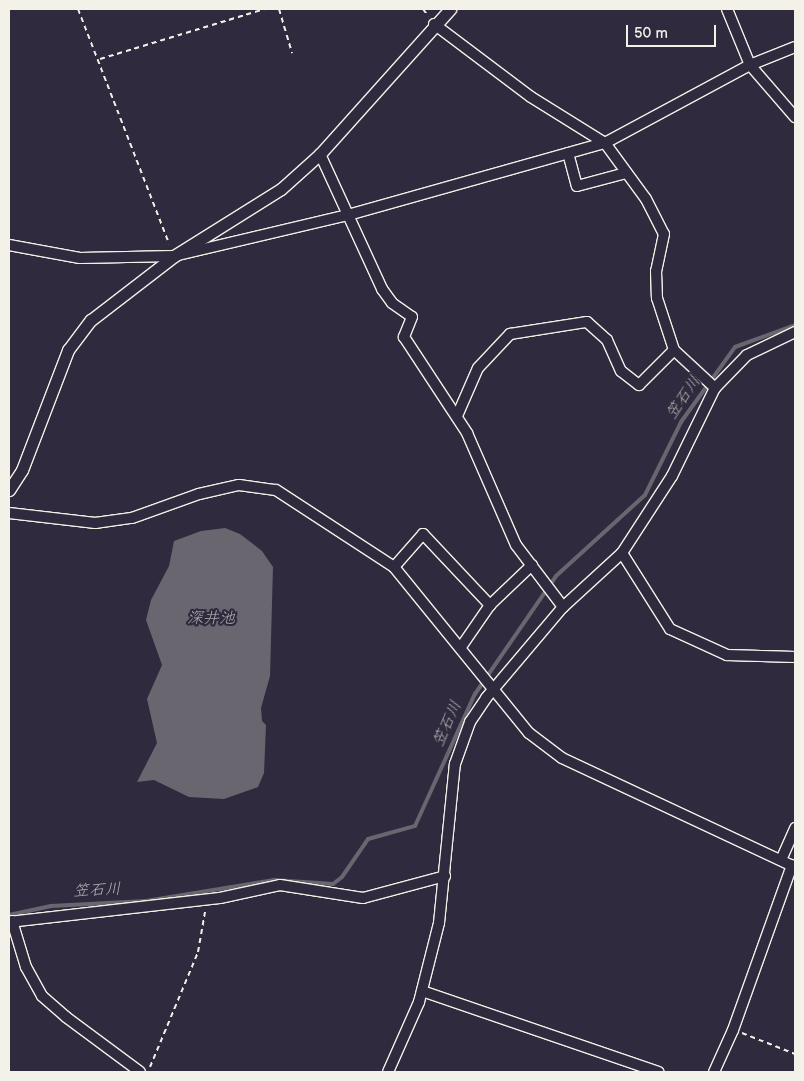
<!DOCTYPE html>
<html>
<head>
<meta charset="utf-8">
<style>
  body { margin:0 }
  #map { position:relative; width:804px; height:1081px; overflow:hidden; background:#2f2a3d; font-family:"Balsamiq Sans","Klee One",sans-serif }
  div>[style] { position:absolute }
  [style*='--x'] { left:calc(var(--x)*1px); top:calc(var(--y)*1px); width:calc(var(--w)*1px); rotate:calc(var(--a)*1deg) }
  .water>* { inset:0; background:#6a6670 }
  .stream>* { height:4px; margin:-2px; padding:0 2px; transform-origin:2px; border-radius:2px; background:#6a6670 }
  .path>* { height:2px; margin-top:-1px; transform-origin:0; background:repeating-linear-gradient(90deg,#f4f1e8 0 5px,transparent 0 9px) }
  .roads { filter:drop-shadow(1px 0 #f4f1e8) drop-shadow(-1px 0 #f4f1e8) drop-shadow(0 1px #f4f1e8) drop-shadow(0 -1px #f4f1e8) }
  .minor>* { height:10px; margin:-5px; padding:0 5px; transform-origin:5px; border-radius:5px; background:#2f2a3d }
  .tertiary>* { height:11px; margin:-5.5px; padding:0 5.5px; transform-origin:5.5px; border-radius:5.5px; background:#2f2a3d }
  span { translate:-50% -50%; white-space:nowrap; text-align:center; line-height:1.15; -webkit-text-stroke:4.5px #2f2a3d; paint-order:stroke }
  .water-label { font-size:16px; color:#b6b2b2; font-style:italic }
  .frame { position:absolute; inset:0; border:10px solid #f4f1e8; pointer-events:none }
  .scale { position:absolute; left:626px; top:25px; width:90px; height:22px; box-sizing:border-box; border:2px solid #f4f1e8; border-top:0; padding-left:6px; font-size:15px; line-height:18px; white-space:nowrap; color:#f4f1e8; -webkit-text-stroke:4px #2f2a3d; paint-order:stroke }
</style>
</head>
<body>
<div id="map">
  <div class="water">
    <div style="clip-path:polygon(225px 528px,240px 534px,262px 551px,273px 567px,270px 676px,261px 708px,262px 721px,266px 725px,264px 773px,258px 787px,224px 799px,189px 797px,154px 780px,137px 782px,157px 743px,147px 699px,162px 665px,146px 620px,151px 600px,169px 566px,174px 541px,201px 531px)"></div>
  </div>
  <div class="stream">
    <div style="--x:9;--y:915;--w:43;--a:-12.1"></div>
    <div style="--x:51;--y:906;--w:95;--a:-3"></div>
    <div style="--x:146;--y:901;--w:130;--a:-9.3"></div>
    <div style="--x:274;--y:880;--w:59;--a:3.9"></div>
    <div style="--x:333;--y:884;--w:11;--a:-38"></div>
    <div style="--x:342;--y:877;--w:46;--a:-55.6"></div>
    <div style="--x:368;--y:839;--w:49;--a:-15.5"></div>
    <div style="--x:415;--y:826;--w:145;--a:-65.6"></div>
    <div style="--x:475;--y:694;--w:143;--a:-55.5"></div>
    <div style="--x:556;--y:576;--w:120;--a:-42.3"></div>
    <div style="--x:645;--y:495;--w:81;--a:-63.7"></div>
    <div style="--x:681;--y:422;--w:92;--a:-54.2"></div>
    <div style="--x:735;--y:347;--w:64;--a:-20.1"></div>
  </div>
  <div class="path">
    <div style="--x:78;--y:9;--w:252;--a:68.8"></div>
    <div style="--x:279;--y:9;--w:46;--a:73.5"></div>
    <div style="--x:423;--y:9;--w:9;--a:54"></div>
    <div style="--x:100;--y:59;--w:172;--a:-16.9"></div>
    <div style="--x:742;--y:1033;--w:57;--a:21.6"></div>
    <div style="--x:150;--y:1067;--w:125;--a:-67.3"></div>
    <div style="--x:198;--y:952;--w:41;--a:-80.1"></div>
  </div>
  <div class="roads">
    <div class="minor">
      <div style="--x:727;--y:9;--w:61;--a:67.7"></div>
      <div style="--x:750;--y:65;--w:69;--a:49.1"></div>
      <div style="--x:434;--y:24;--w:121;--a:37"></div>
      <div style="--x:531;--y:97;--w:87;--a:31.9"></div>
      <div style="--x:605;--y:143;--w:69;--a:53.8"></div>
      <div style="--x:646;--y:199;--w:39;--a:63"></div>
      <div style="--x:664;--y:234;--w:38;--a:102"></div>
      <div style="--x:656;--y:271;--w:27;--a:88"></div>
      <div style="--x:657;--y:298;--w:55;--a:71.9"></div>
      <div style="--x:674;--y:350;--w:56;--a:42.8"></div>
      <div style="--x:568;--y:153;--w:34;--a:75"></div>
      <div style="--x:577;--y:186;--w:51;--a:-14.9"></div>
      <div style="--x:320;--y:154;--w:149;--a:65.3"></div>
      <div style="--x:382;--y:289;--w:17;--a:54"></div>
      <div style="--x:392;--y:303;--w:24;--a:35"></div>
      <div style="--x:412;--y:317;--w:22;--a:112"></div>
      <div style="--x:404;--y:337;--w:115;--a:56.7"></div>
      <div style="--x:467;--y:433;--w:122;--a:66.4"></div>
      <div style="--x:516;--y:545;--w:78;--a:52.8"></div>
      <div style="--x:9;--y:245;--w:72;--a:10.4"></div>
      <div style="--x:80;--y:258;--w:94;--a:-1.2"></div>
      <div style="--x:174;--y:256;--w:179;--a:-13.3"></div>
      <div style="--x:348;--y:215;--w:267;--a:-15.7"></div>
      <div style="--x:605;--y:143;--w:165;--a:-28.3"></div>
      <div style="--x:750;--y:65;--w:48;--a:-21.8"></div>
      <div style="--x:457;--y:416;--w:52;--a:-66.4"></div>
      <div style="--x:478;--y:368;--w:47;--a:-46.7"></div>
      <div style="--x:510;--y:334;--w:78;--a:-8.9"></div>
      <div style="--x:587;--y:322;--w:27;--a:42"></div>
      <div style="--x:607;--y:340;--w:34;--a:66"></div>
      <div style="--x:621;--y:371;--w:23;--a:38"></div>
      <div style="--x:639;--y:385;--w:49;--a:-45"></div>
      <div style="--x:9;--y:513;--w:87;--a:6.6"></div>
      <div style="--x:95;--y:523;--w:37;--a:-8"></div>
      <div style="--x:132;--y:518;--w:71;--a:-19.7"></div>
      <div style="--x:199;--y:494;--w:41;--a:-12.7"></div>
      <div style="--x:239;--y:485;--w:37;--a:8"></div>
      <div style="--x:276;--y:490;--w:141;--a:33.1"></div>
      <div style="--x:394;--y:567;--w:214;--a:50.9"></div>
      <div style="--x:529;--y:733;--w:41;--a:37.1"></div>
      <div style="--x:562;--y:758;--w:257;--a:25.1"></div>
      <div style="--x:622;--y:553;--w:90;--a:57.7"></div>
      <div style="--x:670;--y:629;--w:63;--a:24.5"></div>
      <div style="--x:727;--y:655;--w:68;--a:1.7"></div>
      <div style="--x:394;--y:567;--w:44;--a:-48.7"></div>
      <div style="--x:423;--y:534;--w:98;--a:46.7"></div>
      <div style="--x:461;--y:647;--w:51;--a:-55.4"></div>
      <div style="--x:490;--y:605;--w:58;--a:-43.6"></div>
      <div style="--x:781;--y:860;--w:35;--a:-66"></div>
      <div style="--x:12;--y:921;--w:48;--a:73.1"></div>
      <div style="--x:26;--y:967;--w:33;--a:61"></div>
      <div style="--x:42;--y:996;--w:32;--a:41"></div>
      <div style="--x:66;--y:1017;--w:92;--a:36.6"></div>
      <div style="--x:9;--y:922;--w:212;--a:-6.5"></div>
      <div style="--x:220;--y:898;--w:61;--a:-12.2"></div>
      <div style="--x:280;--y:885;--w:84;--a:8.9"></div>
      <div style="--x:363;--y:898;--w:85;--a:-15"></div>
      <div style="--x:422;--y:991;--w:250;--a:18.9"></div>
      <div style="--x:388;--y:1072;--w:77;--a:-66.1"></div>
      <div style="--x:419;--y:1002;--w:81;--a:-75.8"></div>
      <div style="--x:439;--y:923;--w:160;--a:-84.3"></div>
      <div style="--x:455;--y:764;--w:45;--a:-70.3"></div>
      <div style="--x:470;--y:722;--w:29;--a:-56"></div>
      <div style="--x:486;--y:698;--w:119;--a:-49.8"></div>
      <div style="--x:563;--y:607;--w:80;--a:-42.5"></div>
      <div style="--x:622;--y:553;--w:92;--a:-57"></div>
      <div style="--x:672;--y:476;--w:98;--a:-64"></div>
      <div style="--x:715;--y:388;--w:46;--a:-45.9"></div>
      <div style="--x:747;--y:355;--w:53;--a:-25.6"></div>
      <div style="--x:714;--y:1072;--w:46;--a:-65.7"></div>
      <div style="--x:733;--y:1030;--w:175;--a:-70.3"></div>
    </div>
    <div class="tertiary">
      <div style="--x:9;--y:490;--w:24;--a:-57"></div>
      <div style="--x:22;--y:470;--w:129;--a:-69"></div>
      <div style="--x:68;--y:350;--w:38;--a:-53"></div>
      <div style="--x:91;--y:320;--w:105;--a:-37.6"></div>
      <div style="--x:174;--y:256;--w:126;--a:-32.1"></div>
      <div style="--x:281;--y:189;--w:52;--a:-41.9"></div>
      <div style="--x:320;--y:154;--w:195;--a:-48.1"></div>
    </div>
  </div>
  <div class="water-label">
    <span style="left:684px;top:398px;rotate:-56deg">笠石川</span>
    <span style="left:211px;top:619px">深井池</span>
    <span style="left:448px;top:724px;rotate:-66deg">笠石川</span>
    <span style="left:97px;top:891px;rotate:-3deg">笠石川</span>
  </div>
  <div class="frame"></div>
  <div class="scale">50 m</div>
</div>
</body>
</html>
